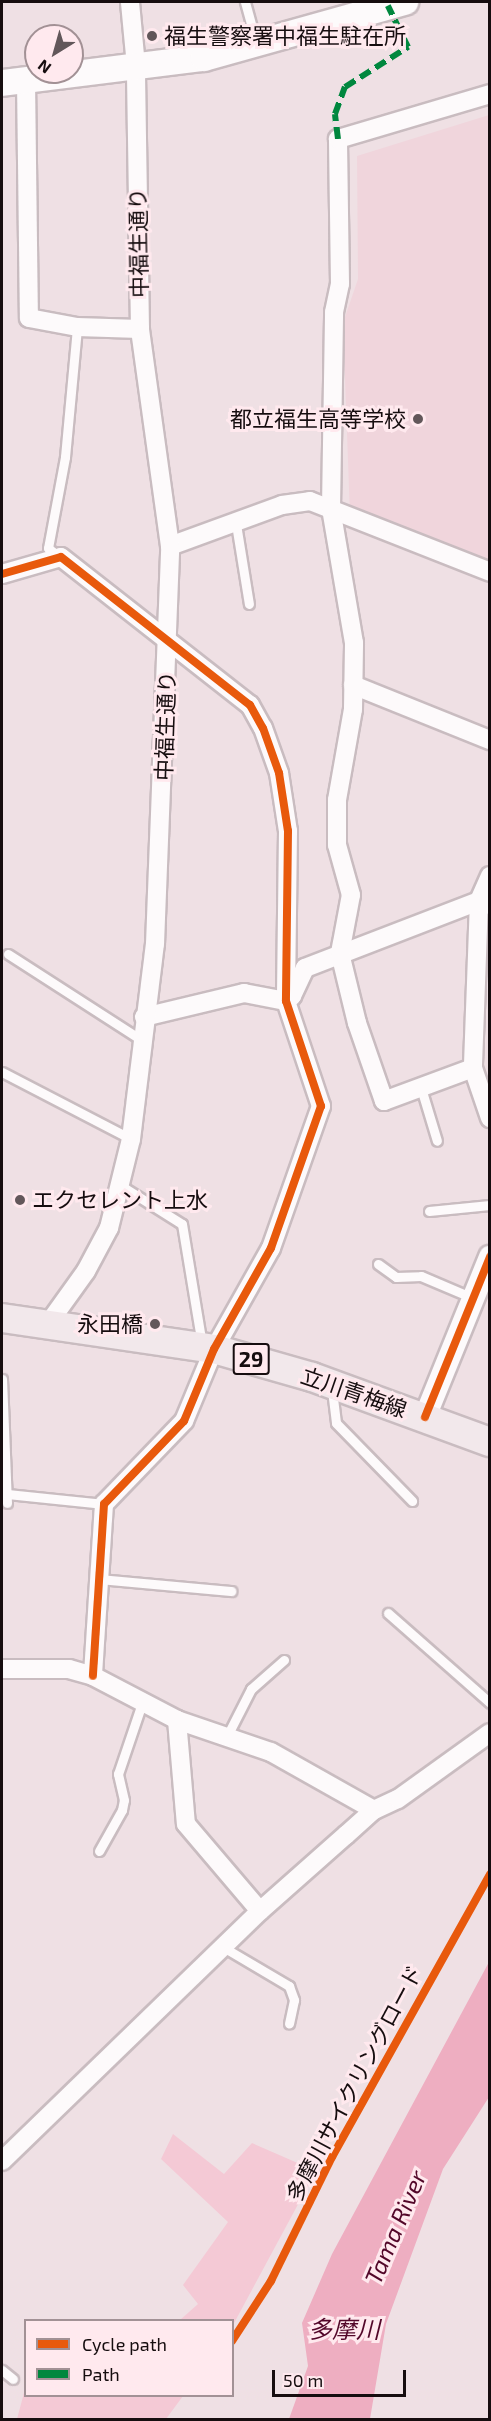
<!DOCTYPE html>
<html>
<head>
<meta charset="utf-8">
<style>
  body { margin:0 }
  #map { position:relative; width:491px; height:2421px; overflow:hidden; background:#efe0e4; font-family:"Exo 2","Noto Sans JP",sans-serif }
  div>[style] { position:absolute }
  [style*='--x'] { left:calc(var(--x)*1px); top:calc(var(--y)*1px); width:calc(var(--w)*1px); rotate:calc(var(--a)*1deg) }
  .built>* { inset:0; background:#f0d5dc }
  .green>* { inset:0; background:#f4c9d5 }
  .water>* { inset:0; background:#eeaec1 }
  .roads { filter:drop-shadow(2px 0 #c9bcc0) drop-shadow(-2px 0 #c9bcc0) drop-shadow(0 2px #c9bcc0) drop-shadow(0 -2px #c9bcc0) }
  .service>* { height:9px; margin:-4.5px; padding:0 4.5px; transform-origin:4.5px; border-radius:4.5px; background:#fdfafb }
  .minor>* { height:18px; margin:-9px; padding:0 9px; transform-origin:9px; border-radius:9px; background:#fdfafb }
  .tertiary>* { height:22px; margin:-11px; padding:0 11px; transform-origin:11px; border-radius:11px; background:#fdfafb }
  .secondary>* { height:26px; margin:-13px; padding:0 13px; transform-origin:13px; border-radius:13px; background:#fdfafb }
  .primary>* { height:28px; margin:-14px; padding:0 14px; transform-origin:14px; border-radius:14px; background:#f2e8eb }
  .quiet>* { height:6px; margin-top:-3px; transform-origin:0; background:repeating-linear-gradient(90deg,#00873e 0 12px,transparent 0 18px) }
  .cycleway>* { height:8px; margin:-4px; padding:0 4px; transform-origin:4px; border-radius:4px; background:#e8590c }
  .dots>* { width:16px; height:16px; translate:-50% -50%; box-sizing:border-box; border:3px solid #ffe9ee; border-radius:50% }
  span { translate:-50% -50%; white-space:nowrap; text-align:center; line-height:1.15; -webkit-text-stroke:6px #ffe9ee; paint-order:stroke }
  .shield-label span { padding:2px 4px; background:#ffe9ee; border:2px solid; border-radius:4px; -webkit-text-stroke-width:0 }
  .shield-label { font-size:21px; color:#160d0f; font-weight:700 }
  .poi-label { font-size:22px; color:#160d0f }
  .left { translate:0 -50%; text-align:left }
  .right { translate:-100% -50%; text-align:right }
  .street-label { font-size:22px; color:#160d0f }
  .water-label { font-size:24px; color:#530729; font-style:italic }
  .frame { position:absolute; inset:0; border:3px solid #160d0f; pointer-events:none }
  .legend { position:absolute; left:24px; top:2319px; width:210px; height:78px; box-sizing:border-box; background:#ffe9ee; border:2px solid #a29195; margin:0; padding:8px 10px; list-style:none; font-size:18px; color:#160d0f }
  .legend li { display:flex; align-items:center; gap:12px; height:30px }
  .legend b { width:30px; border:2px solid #a29195 }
  .north { position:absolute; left:24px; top:24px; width:60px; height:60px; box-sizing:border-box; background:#ffe9ee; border:2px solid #a29195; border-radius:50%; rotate:217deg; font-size:16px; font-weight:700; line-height:24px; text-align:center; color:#160d0f }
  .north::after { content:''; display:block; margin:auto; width:21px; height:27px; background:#62575a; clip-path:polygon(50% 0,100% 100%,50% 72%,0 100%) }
  .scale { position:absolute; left:272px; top:2370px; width:134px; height:27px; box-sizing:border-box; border:3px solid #160d0f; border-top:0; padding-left:8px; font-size:18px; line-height:21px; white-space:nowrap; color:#160d0f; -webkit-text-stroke:4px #ffe9ee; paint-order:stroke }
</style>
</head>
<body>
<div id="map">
  <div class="built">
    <div style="clip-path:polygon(489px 115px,489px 569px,350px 516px,343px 323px,358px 279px,357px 156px)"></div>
  </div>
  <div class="green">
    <div style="clip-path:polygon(173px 2134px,224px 2174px,252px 2143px,316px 2171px,233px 2325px,232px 2320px,180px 2320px,198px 2304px,183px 2285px,228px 2222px,161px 2159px)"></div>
    <div style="clip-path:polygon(25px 2389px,26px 2396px,183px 2396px,166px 2419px,17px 2419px)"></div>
  </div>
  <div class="water">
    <div style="clip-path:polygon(489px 1962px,489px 2097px,443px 2169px,386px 2324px,370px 2419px,289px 2419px,308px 2366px,302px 2323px,332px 2254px)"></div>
  </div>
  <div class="roads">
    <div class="service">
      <div style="--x:245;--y:2;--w:41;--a:74.6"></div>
      <div style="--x:236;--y:524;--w:81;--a:80.8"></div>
      <div style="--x:60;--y:557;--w:15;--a:-143"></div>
      <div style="--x:48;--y:548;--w:93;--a:-79.4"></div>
      <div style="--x:65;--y:457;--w:131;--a:-84.7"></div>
      <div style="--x:8;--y:954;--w:157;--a:32.8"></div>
      <div style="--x:2;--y:1072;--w:145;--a:27.4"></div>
      <div style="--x:421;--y:1088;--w:55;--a:73.2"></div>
      <div style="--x:120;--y:1185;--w:73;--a:32.2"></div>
      <div style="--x:182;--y:1224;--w:123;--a:80.6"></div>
      <div style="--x:429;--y:1211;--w:61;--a:-5.6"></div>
      <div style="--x:378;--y:1264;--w:22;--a:36"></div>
      <div style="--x:396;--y:1277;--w:25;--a:-2"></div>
      <div style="--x:421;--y:1276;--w:56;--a:22.9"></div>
      <div style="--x:2;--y:1379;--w:124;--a:87.7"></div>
      <div style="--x:332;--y:1390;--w:33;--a:83"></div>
      <div style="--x:336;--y:1423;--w:109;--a:45.7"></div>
      <div style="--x:7;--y:1494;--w:98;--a:5.9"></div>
      <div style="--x:98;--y:1579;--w:134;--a:5.2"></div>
      <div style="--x:388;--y:1613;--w:136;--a:41.4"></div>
      <div style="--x:226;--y:1738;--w:55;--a:-63"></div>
      <div style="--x:251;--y:1689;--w:44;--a:-41.3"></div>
      <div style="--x:99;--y:1851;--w:47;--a:-60.7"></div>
      <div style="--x:122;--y:1810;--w:10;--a:-79"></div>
      <div style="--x:124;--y:1800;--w:27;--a:-103"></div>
      <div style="--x:118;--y:1774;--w:75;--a:-71.3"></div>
      <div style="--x:223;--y:1947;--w:77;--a:30.6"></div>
      <div style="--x:289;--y:1986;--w:15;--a:70"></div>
      <div style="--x:294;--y:2000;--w:24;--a:102"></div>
      <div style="--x:2;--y:2370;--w:14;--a:39"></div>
    </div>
    <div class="minor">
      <div style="--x:26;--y:80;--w:238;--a:89.3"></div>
      <div style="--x:29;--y:318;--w:49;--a:10.6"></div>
      <div style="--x:77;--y:327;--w:63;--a:1.8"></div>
      <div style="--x:170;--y:546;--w:119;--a:-20.1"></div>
      <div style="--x:282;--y:505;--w:28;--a:-8"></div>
      <div style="--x:310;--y:501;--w:193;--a:21.5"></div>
      <div style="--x:2;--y:574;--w:61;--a:-16.1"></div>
      <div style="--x:61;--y:557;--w:240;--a:38.1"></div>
      <div style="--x:250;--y:705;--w:26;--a:61"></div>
      <div style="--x:263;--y:728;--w:48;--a:70.4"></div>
      <div style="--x:279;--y:773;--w:59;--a:81.2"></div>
      <div style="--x:288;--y:831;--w:170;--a:90.7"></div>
      <div style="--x:286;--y:1001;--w:111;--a:71.6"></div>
      <div style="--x:321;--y:1106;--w:151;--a:109.4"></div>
      <div style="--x:271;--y:1248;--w:116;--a:119.4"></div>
      <div style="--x:214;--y:1349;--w:78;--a:112.6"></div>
      <div style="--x:184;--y:1421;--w:115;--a:133.9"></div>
      <div style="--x:104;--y:1504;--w:172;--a:93.7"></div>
      <div style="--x:353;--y:685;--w:148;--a:21.9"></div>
      <div style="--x:490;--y:876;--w:27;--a:114"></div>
      <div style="--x:479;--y:901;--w:167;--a:92.1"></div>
      <div style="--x:473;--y:1068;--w:53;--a:71.2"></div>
      <div style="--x:144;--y:1017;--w:103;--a:-13.5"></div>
      <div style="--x:244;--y:993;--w:43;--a:10.8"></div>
      <div style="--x:286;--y:1001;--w:8;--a:-40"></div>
      <div style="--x:292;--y:996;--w:31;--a:-65"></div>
      <div style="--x:305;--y:968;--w:186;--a:-21.1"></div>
      <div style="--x:479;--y:901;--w:12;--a:20"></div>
      <div style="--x:473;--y:1068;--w:95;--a:159.7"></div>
      <div style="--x:384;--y:1101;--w:83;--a:-109.1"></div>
      <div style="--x:357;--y:1023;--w:72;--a:-103.7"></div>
      <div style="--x:340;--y:953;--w:59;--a:-79.3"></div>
      <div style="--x:351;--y:895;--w:52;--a:-105.6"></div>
      <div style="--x:337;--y:845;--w:45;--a:-90"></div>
      <div style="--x:337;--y:800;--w:92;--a:-80"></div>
      <div style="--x:353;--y:709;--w:66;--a:-89.1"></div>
      <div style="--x:354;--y:643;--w:137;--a:-99.7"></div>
      <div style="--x:331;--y:508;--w:196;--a:-89.1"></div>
      <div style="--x:334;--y:312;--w:29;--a:-78"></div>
      <div style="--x:340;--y:284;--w:145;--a:-90.8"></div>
      <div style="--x:338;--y:139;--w:159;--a:-16.5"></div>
      <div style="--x:48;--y:1324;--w:65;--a:-54.4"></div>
      <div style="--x:86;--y:1271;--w:49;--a:-61.9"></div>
      <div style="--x:109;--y:1228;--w:92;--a:-76.1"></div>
      <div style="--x:131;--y:1139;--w:196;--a:-83"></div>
      <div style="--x:155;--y:944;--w:398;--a:-87.8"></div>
      <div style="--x:170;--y:546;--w:219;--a:-97.9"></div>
      <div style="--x:140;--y:329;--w:263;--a:-90.9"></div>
      <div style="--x:136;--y:66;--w:64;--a:-95.4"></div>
      <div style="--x:2;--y:1669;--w:67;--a:0"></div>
      <div style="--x:69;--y:1669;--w:25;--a:16"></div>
      <div style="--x:93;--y:1676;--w:95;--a:27.6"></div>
      <div style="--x:177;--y:1720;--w:99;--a:18.8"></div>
      <div style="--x:271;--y:1752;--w:118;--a:29.4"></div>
      <div style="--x:177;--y:1720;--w:104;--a:85.1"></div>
      <div style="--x:186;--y:1824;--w:114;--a:49.6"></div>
      <div style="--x:2;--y:2161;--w:359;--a:-44.1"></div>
      <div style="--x:260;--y:1911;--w:115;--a:-41.5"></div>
      <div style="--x:346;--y:1835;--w:38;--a:-42"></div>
      <div style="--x:374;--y:1810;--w:26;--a:-25"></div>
      <div style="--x:398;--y:1799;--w:113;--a:-35.7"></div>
    </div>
    <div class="tertiary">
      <div style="--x:425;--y:1417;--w:173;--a:-67.9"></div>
    </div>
    <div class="secondary">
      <div style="--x:2;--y:83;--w:204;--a:-7.1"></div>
      <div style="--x:204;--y:58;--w:209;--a:-15.6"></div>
    </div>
    <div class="primary">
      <div style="--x:2;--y:1318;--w:214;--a:8.3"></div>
      <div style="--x:214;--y:1349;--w:102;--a:15.9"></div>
      <div style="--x:312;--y:1377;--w:189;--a:20.1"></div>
    </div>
  </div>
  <div class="quiet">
    <div style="--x:338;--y:139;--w:25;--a:-97"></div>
    <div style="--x:335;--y:114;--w:29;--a:-70"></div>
    <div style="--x:345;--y:87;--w:75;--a:-32.4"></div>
    <div style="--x:408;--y:47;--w:46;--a:-116"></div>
  </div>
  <div class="cycleway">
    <div style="--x:2;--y:574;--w:61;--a:-16.1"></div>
    <div style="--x:61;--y:557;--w:240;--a:38.1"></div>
    <div style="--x:250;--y:705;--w:26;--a:61"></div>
    <div style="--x:263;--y:728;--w:48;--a:70.4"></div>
    <div style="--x:279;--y:773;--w:59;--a:81.2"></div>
    <div style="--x:288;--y:831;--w:170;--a:90.7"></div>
    <div style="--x:286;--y:1001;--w:111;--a:71.6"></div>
    <div style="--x:321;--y:1106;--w:151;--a:109.4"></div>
    <div style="--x:271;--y:1248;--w:116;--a:119.4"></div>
    <div style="--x:214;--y:1349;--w:78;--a:112.6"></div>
    <div style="--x:184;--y:1421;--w:115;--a:133.9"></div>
    <div style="--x:104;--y:1504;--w:172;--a:93.7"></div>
    <div style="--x:425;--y:1417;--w:173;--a:-67.9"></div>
    <div style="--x:232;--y:2341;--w:72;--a:-57"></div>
    <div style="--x:271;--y:2281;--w:138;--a:-63.8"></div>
    <div style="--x:332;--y:2157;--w:324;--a:-60.8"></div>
  </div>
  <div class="dots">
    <div style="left:152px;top:36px;background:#62575a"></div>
    <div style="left:418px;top:419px;background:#62575a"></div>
    <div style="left:20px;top:1200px;background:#62575a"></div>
    <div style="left:155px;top:1324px;background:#62575a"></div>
  </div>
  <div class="shield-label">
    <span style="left:251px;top:1359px">29</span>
  </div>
  <div class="poi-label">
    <span class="left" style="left:164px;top:36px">福生警察署中福生駐在所</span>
    <span class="right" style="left:406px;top:419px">都立福生高等学校</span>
    <span class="left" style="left:32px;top:1200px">エクセレント上水</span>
    <span class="right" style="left:143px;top:1324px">永田橋</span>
  </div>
  <div class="street-label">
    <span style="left:138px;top:243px;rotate:-91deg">中福生通り</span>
    <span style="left:165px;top:726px;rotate:-88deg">中福生通り</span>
    <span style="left:354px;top:1392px;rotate:19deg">立川青梅線</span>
    <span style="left:354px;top:2083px;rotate:-62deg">多摩川サイクリングロード</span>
  </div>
  <div class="water-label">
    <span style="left:395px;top:2227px;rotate:-67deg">Tama River</span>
    <span style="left:344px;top:2329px">多摩川</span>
  </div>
  <div class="frame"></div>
  <ul class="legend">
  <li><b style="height:8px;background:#e8590c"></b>Cycle path</li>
  <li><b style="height:8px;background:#00873e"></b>Path</li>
  </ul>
  <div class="north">N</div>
  <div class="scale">50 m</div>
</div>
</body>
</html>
